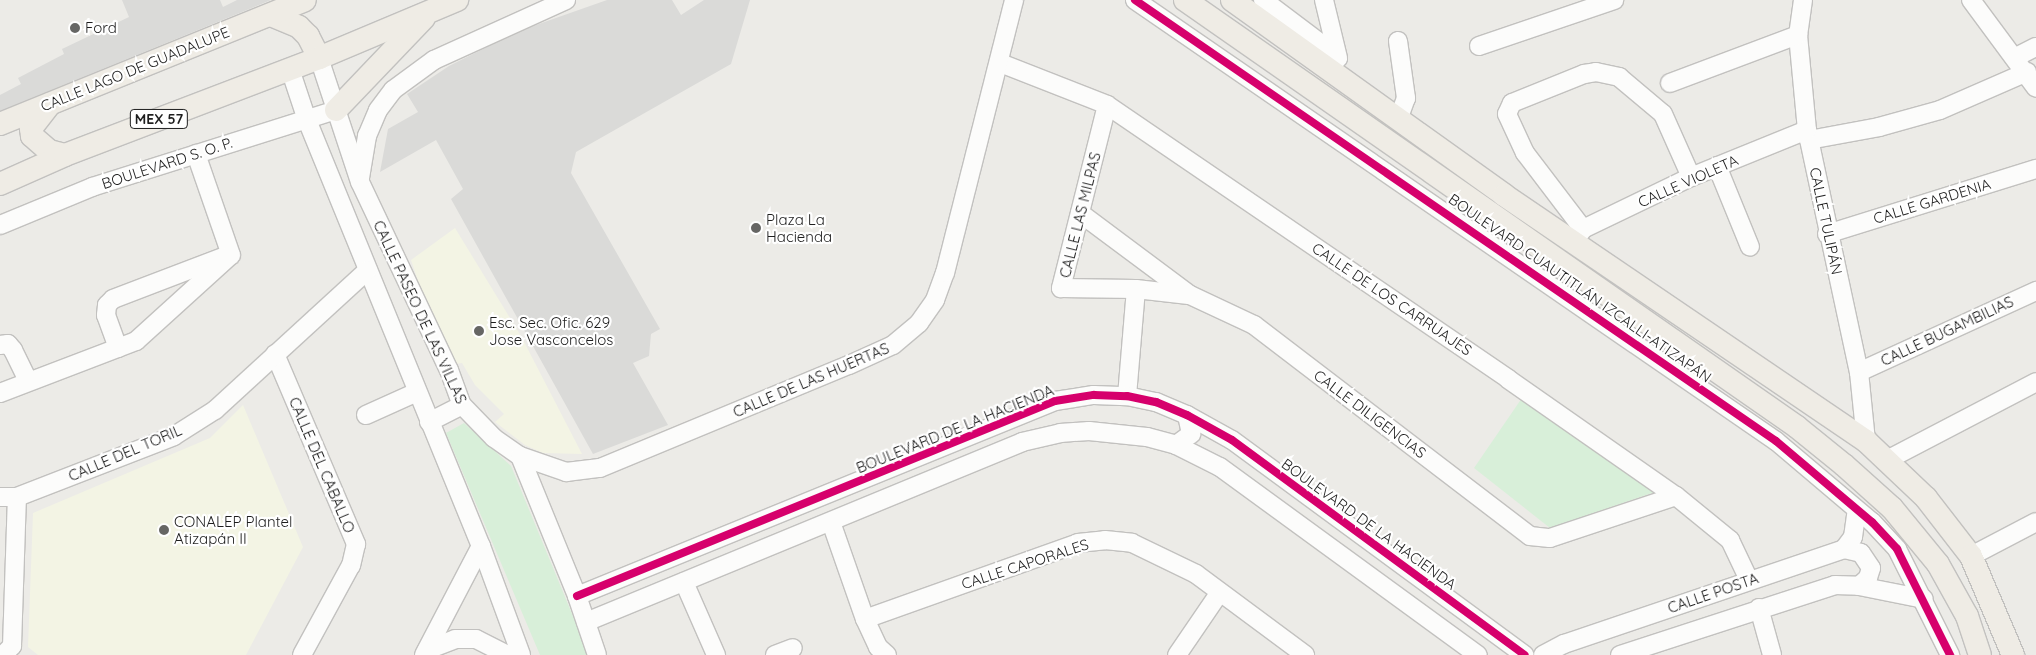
<!DOCTYPE html>
<html>
<head>
<meta charset="utf-8">
<style>
  body { margin:0 }
  #map { position:relative; width:2036px; height:655px; overflow:hidden; background:#ecebe7; font-family:Quicksand,sans-serif }
  div>[style] { position:absolute }
  [style*='--x'] { left:calc(var(--x)*1px); top:calc(var(--y)*1px); width:calc(var(--w)*1px); rotate:calc(var(--a)*1deg) }
  .education>* { inset:0; background:#f3f4e4 }
  .religious>* { inset:0; background:#dadad8 }
  .park>* { inset:0; background:#d8efd9 }
  .roads { filter:drop-shadow(1px 0 #c2c1bf) drop-shadow(-1px 0 #c2c1bf) drop-shadow(0 1px #c2c1bf) drop-shadow(0 -1px #c2c1bf) }
  .minor>* { height:18px; margin:-9px; padding:0 9px; transform-origin:9px; border-radius:9px; background:#fcfcfb }
  .major>* { height:22px; margin:-11px; padding:0 11px; transform-origin:11px; border-radius:11px; background:#efece5 }
  .cycleway>* { height:8px; margin:-4px; padding:0 4px; transform-origin:4px; border-radius:4px; background:#d6006c }
  .dots>* { width:14px; height:14px; translate:-50% -50%; box-sizing:border-box; border:2px solid #fff; border-radius:50% }
  span { translate:-50% -50%; white-space:nowrap; text-align:center; line-height:1.15; -webkit-text-stroke:4.5px #fff; paint-order:stroke }
  .shield-label span { padding:1px 4px; background:#fff; border:1px solid; border-radius:4px; -webkit-text-stroke-width:0 }
  .shield-label { font-size:14px; color:#1e1e1e; font-weight:700 }
  .poi-label { font-size:15px; color:#1e1e1e }
  .left { translate:0 -50%; text-align:left }
  .street-label { font-size:15px; color:#1e1e1e }
</style>
</head>
<body>
<div id="map">
  <div class="education">
    <div style="clip-path:polygon(455px 228px,521px 336px,582px 454px,543px 453px,525px 445px,495px 422px,504px 414px,475px 385px,462px 363px,456px 364px,430px 317px,411px 260px)"></div>
    <div style="clip-path:polygon(243px 405px,303px 547px,246px 655px,38px 655px,28px 647px,33px 513px,210px 438px)"></div>
  </div>
  <div class="religious">
    <div style="clip-path:polygon(122px 0,220px 0,223px 7px,237px 0,271px 0,0 111px,0 95px,21px 84px,18px 78px,64px 54px,62px 49px,129px 17px)"></div>
    <div style="clip-path:polygon(607px 0,672px 0,681px 15px,704px 0,750px 0,731px 64px,576px 152px,571px 173px,660px 329px,651px 334px,649px 356px,633px 363px,668px 425px,593px 454px,451px 199px,463px 189px,436px 140px,380px 172px,388px 129px,418px 112px,407px 94px,449px 66px,519px 31px)"></div>
  </div>
  <div class="park">
    <div style="clip-path:polygon(1524px 395px,1655px 492px,1550px 528px,1474px 468px)"></div>
    <div style="clip-path:polygon(464px 423px,511px 466px,589px 655px,540px 655px,446px 433px)"></div>
  </div>
  <div class="roads">
    <div class="minor">
      <div style="--x:1135;--y:0;--w:778;--a:34.53"></div>
      <div style="--x:1776;--y:441;--w:126;--a:40.2"></div>
      <div style="--x:1872;--y:522;--w:37;--a:47"></div>
      <div style="--x:1897;--y:549;--w:119;--a:63.4"></div>
      <div style="--x:1263;--y:0;--w:91;--a:37"></div>
      <div style="--x:1336;--y:55;--w:14;--a:124"></div>
      <div style="--x:1324;--y:0;--w:60;--a:76.4"></div>
      <div style="--x:1803;--y:0;--w:35;--a:98"></div>
      <div style="--x:1798;--y:35;--w:95;--a:84.6"></div>
      <div style="--x:1807;--y:130;--w:248;--a:77.9"></div>
      <div style="--x:1859;--y:372;--w:69;--a:84.2"></div>
      <div style="--x:1971;--y:0;--w:109;--a:53.5"></div>
      <div style="--x:1398;--y:41;--w:58;--a:82"></div>
      <div style="--x:1406;--y:98;--w:20;--a:110"></div>
      <div style="--x:1479;--y:46;--w:143;--a:-18.8"></div>
      <div style="--x:2016;--y:57;--w:22;--a:-27"></div>
      <div style="--x:319;--y:58;--w:131;--a:71.7"></div>
      <div style="--x:360;--y:182;--w:208;--a:64.7"></div>
      <div style="--x:449;--y:370;--w:37;--a:70"></div>
      <div style="--x:462;--y:405;--w:46;--a:45.9"></div>
      <div style="--x:494;--y:438;--w:32;--a:35"></div>
      <div style="--x:520;--y:456;--w:151;--a:67.8"></div>
      <div style="--x:577;--y:596;--w:62;--a:71.3"></div>
      <div style="--x:1000;--y:63;--w:115;--a:21.4"></div>
      <div style="--x:1107;--y:105;--w:486;--a:34.3"></div>
      <div style="--x:1508;--y:379;--w:205;--a:34.9"></div>
      <div style="--x:1676;--y:496;--w:70;--a:39.2"></div>
      <div style="--x:1730;--y:540;--w:44;--a:64.6"></div>
      <div style="--x:290;--y:69;--w:54;--a:71.6"></div>
      <div style="--x:307;--y:120;--w:460;--a:67.8"></div>
      <div style="--x:481;--y:546;--w:116;--a:69.8"></div>
      <div style="--x:1670;--y:83;--w:137;--a:-20.6"></div>
      <div style="--x:1107;--y:105;--w:189;--a:104.1"></div>
      <div style="--x:1061;--y:288;--w:75;--a:0.8"></div>
      <div style="--x:1136;--y:289;--w:53;--a:6.5"></div>
      <div style="--x:1809;--y:140;--w:71;--a:-10.5"></div>
      <div style="--x:1879;--y:127;--w:63;--a:-15.6"></div>
      <div style="--x:1940;--y:110;--w:95;--a:-23.6"></div>
      <div style="--x:196;--y:154;--w:107;--a:70.9"></div>
      <div style="--x:1717;--y:166;--w:87;--a:67.8"></div>
      <div style="--x:360;--y:178;--w:43;--a:-80.5"></div>
      <div style="--x:367;--y:136;--w:28;--a:-67"></div>
      <div style="--x:378;--y:110;--w:25;--a:-53"></div>
      <div style="--x:393;--y:90;--w:51;--a:-36.2"></div>
      <div style="--x:434;--y:60;--w:145;--a:-24.4"></div>
      <div style="--x:1080;--y:213;--w:137;--a:36.7"></div>
      <div style="--x:1190;--y:295;--w:71;--a:25.1"></div>
      <div style="--x:1254;--y:325;--w:347;--a:37.4"></div>
      <div style="--x:1530;--y:536;--w:20;--a:6"></div>
      <div style="--x:1550;--y:538;--w:133;--a:-18.4"></div>
      <div style="--x:0;--y:225;--w:100;--a:-22.4"></div>
      <div style="--x:92;--y:187;--w:256;--a:-17.5"></div>
      <div style="--x:1583;--y:229;--w:96;--a:-127.3"></div>
      <div style="--x:1525;--y:153;--w:43;--a:-114.8"></div>
      <div style="--x:1507;--y:114;--w:12;--a:-66"></div>
      <div style="--x:1512;--y:103;--w:78;--a:-21.9"></div>
      <div style="--x:1584;--y:74;--w:12;--a:-9"></div>
      <div style="--x:1596;--y:72;--w:24;--a:12"></div>
      <div style="--x:1619;--y:77;--w:57;--a:40.1"></div>
      <div style="--x:1663;--y:114;--w:69;--a:66"></div>
      <div style="--x:1827;--y:234;--w:219;--a:-17.3"></div>
      <div style="--x:1576;--y:239;--w:12;--a:-55"></div>
      <div style="--x:1583;--y:229;--w:120;--a:-25.7"></div>
      <div style="--x:1691;--y:177;--w:125;--a:-22.1"></div>
      <div style="--x:0;--y:345;--w:8;--a:-7"></div>
      <div style="--x:8;--y:344;--w:8;--a:50"></div>
      <div style="--x:13;--y:350;--w:34;--a:64"></div>
      <div style="--x:118;--y:348;--w:35;--a:-110"></div>
      <div style="--x:106;--y:315;--w:10;--a:-84"></div>
      <div style="--x:107;--y:305;--w:8;--a:-45"></div>
      <div style="--x:113;--y:299;--w:118;--a:-20.9"></div>
      <div style="--x:275;--y:354;--w:207;--a:66.9"></div>
      <div style="--x:356;--y:544;--w:22;--a:103"></div>
      <div style="--x:351;--y:565;--w:102;--a:118.6"></div>
      <div style="--x:1859;--y:372;--w:195;--a:-24.6"></div>
      <div style="--x:0;--y:393;--w:146;--a:-20.9"></div>
      <div style="--x:136;--y:341;--w:128;--a:-42.2"></div>
      <div style="--x:1127;--y:396;--w:107;--a:-85.2"></div>
      <div style="--x:366;--y:415;--w:56;--a:-24.3"></div>
      <div style="--x:429;--y:422;--w:37;--a:-27"></div>
      <div style="--x:1176;--y:445;--w:19;--a:-36"></div>
      <div style="--x:1191;--y:434;--w:19;--a:-102"></div>
      <div style="--x:520;--y:456;--w:49;--a:19.2"></div>
      <div style="--x:566;--y:472;--w:34;--a:-7"></div>
      <div style="--x:600;--y:468;--w:269;--a:-22.5"></div>
      <div style="--x:849;--y:365;--w:48;--a:-24.4"></div>
      <div style="--x:893;--y:345;--w:34;--a:-40"></div>
      <div style="--x:919;--y:323;--w:28;--a:-55"></div>
      <div style="--x:935;--y:300;--w:29;--a:-70"></div>
      <div style="--x:945;--y:273;--w:282;--a:-75.8"></div>
      <div style="--x:1887;--y:460;--w:168;--a:-27.6"></div>
      <div style="--x:0;--y:497;--w:17;--a:0"></div>
      <div style="--x:17;--y:497;--w:168;--a:-21.2"></div>
      <div style="--x:174;--y:436;--w:49;--a:-32.4"></div>
      <div style="--x:215;--y:410;--w:207;--a:-42.5"></div>
      <div style="--x:831;--y:522;--w:103;--a:70.7"></div>
      <div style="--x:865;--y:619;--w:31;--a:65"></div>
      <div style="--x:878;--y:647;--w:12;--a:42"></div>
      <div style="--x:1844;--y:549;--w:17;--a:13"></div>
      <div style="--x:1861;--y:553;--w:18;--a:56"></div>
      <div style="--x:1871;--y:568;--w:10;--a:107"></div>
      <div style="--x:1868;--y:578;--w:12;--a:138"></div>
      <div style="--x:1971;--y:556;--w:73;--a:-27.6"></div>
      <div style="--x:684;--y:582;--w:80;--a:66.3"></div>
      <div style="--x:577;--y:596;--w:516;--a:-22.19"></div>
      <div style="--x:1055;--y:401;--w:39;--a:-9"></div>
      <div style="--x:1094;--y:395;--w:33;--a:2"></div>
      <div style="--x:1127;--y:396;--w:30;--a:12"></div>
      <div style="--x:1156;--y:402;--w:34;--a:23"></div>
      <div style="--x:1187;--y:415;--w:51;--a:29.1"></div>
      <div style="--x:1232;--y:440;--w:363;--a:36.3"></div>
      <div style="--x:1759;--y:608;--w:49;--a:74.5"></div>
      <div style="--x:865;--y:619;--w:226;--a:-19.6"></div>
      <div style="--x:1078;--y:543;--w:27;--a:-6"></div>
      <div style="--x:1105;--y:540;--w:27;--a:6"></div>
      <div style="--x:1132;--y:543;--w:71;--a:25.8"></div>
      <div style="--x:1196;--y:574;--w:136;--a:36.6"></div>
      <div style="--x:586;--y:622;--w:472;--a:-22.4"></div>
      <div style="--x:1022;--y:442;--w:39;--a:-13"></div>
      <div style="--x:1060;--y:433;--w:29;--a:-4"></div>
      <div style="--x:1089;--y:431;--w:58;--a:5.9"></div>
      <div style="--x:1147;--y:437;--w:30;--a:15"></div>
      <div style="--x:1176;--y:445;--w:49;--a:26.6"></div>
      <div style="--x:1220;--y:467;--w:319;--a:36.1"></div>
      <div style="--x:427;--y:650;--w:30;--a:-21"></div>
      <div style="--x:455;--y:639;--w:21;--a:0"></div>
      <div style="--x:476;--y:639;--w:36;--a:27"></div>
      <div style="--x:3;--y:655;--w:13;--a:-45"></div>
      <div style="--x:12;--y:646;--w:149;--a:-88.1"></div>
      <div style="--x:424;--y:655;--w:123;--a:-62.4"></div>
      <div style="--x:775;--y:655;--w:19;--a:-21"></div>
      <div style="--x:1177;--y:655;--w:76;--a:-55.7"></div>
      <div style="--x:1543;--y:655;--w:24;--a:-28"></div>
      <div style="--x:1564;--y:644;--w:296;--a:-18.7"></div>
      <div style="--x:1844;--y:549;--w:15;--a:-53"></div>
      <div style="--x:1853;--y:537;--w:27;--a:-82"></div>
      <div style="--x:1620;--y:655;--w:226;--a:-18"></div>
      <div style="--x:1835;--y:585;--w:24;--a:2"></div>
      <div style="--x:1859;--y:586;--w:66;--a:11.3"></div>
    </div>
    <div class="major">
      <div style="--x:1185;--y:0;--w:746;--a:34.9"></div>
      <div style="--x:1797;--y:427;--w:60;--a:39"></div>
      <div style="--x:1844;--y:465;--w:64;--a:41.9"></div>
      <div style="--x:1892;--y:508;--w:72;--a:50.6"></div>
      <div style="--x:1938;--y:564;--w:60;--a:60.9"></div>
      <div style="--x:1967;--y:616;--w:41;--a:71.6"></div>
      <div style="--x:1232;--y:0;--w:335;--a:35.6"></div>
      <div style="--x:1504;--y:195;--w:438;--a:34.2"></div>
      <div style="--x:1866;--y:441;--w:83;--a:43.5"></div>
      <div style="--x:1926;--y:498;--w:73;--a:52.2"></div>
      <div style="--x:1971;--y:556;--w:108;--a:67"></div>
      <div style="--x:271;--y:15;--w:30;--a:23"></div>
      <div style="--x:299;--y:27;--w:13;--a:45"></div>
      <div style="--x:308;--y:36;--w:25;--a:63"></div>
      <div style="--x:50;--y:104;--w:31;--a:128"></div>
      <div style="--x:31;--y:128;--w:8;--a:83"></div>
      <div style="--x:32;--y:136;--w:23;--a:41"></div>
      <div style="--x:49;--y:151;--w:16;--a:14"></div>
      <div style="--x:336;--y:110;--w:127;--a:-46.3"></div>
      <div style="--x:0;--y:124;--w:329;--a:-22.1"></div>
      <div style="--x:0;--y:184;--w:71;--a:-24"></div>
      <div style="--x:65;--y:155;--w:272;--a:-20.9"></div>
      <div style="--x:319;--y:58;--w:150;--a:-22.8"></div>
    </div>
  </div>
  <div class="cycleway">
    <div style="--x:1135;--y:0;--w:778;--a:34.53"></div>
    <div style="--x:1776;--y:441;--w:126;--a:40.2"></div>
    <div style="--x:1872;--y:522;--w:37;--a:47"></div>
    <div style="--x:1897;--y:549;--w:119;--a:63.4"></div>
    <div style="--x:577;--y:596;--w:516;--a:-22.19"></div>
    <div style="--x:1055;--y:401;--w:39;--a:-9"></div>
    <div style="--x:1094;--y:395;--w:33;--a:2"></div>
    <div style="--x:1127;--y:396;--w:30;--a:12"></div>
    <div style="--x:1156;--y:402;--w:34;--a:23"></div>
    <div style="--x:1187;--y:415;--w:51;--a:29.1"></div>
    <div style="--x:1232;--y:440;--w:363;--a:36.3"></div>
  </div>
  <div class="dots">
    <div style="left:75px;top:28px;background:#666664"></div>
    <div style="left:756px;top:228px;background:#666664"></div>
    <div style="left:479px;top:331px;background:#666664"></div>
    <div style="left:164px;top:530px;background:#666664"></div>
  </div>
  <div class="shield-label">
    <span style="left:159px;top:119px">MEX 57</span>
  </div>
  <div class="poi-label">
    <span class="left" style="left:85px;top:28px">Ford</span>
    <span class="left" style="left:766px;top:228px">Plaza La<br>Hacienda</span>
    <span class="left" style="left:489px;top:331px">Esc. Sec. Ofic. 629<br>Jose Vasconcelos</span>
    <span class="left" style="left:174px;top:530px">CONALEP Plantel<br>Atizapán II</span>
  </div>
  <div class="street-label">
    <span style="left:135px;top:69px;rotate:-22deg">CALLE LAGO DE GUADALUPE</span>
    <span style="left:167px;top:163px;rotate:-18deg">BOULEVARD S. O. P.</span>
    <span style="left:1688px;top:181px;rotate:-24deg">CALLE VIOLETA</span>
    <span style="left:1932px;top:201px;rotate:-17deg">CALLE GARDENIA</span>
    <span style="left:1080px;top:215px;rotate:-76deg">CALLE LAS MILPAS</span>
    <span style="left:1826px;top:221px;rotate:78deg">CALLE TULIPÁN</span>
    <span style="left:1580px;top:288px;rotate:35deg">BOULEVARD CUAUTITLÁN IZCALLI-ATIZAPÁN</span>
    <span style="left:1392px;top:299px;rotate:34deg">CALLE DE LOS CARRUAJES</span>
    <span style="left:420px;top:312px;rotate:65deg">CALLE PASEO DE LAS VILLAS</span>
    <span style="left:1947px;top:331px;rotate:-25deg">CALLE BUGAMBILIAS</span>
    <span style="left:811px;top:380px;rotate:-23deg">CALLE DE LAS HUERTAS</span>
    <span style="left:1370px;top:414px;rotate:37deg">CALLE DILIGENCIAS</span>
    <span style="left:955px;top:429px;rotate:-22deg">BOULEVARD DE LA HACIENDA</span>
    <span style="left:125px;top:453px;rotate:-23deg">CALLE DEL TORIL</span>
    <span style="left:322px;top:465px;rotate:67deg">CALLE DEL CABALLO</span>
    <span style="left:1369px;top:524px;rotate:36deg">BOULEVARD DE LA HACIENDA</span>
    <span style="left:1025px;top:564px;rotate:-18deg">CALLE CAPORALES</span>
    <span style="left:1713px;top:593px;rotate:-19deg">CALLE POSTA</span>
  </div>
</div>
</body>
</html>
